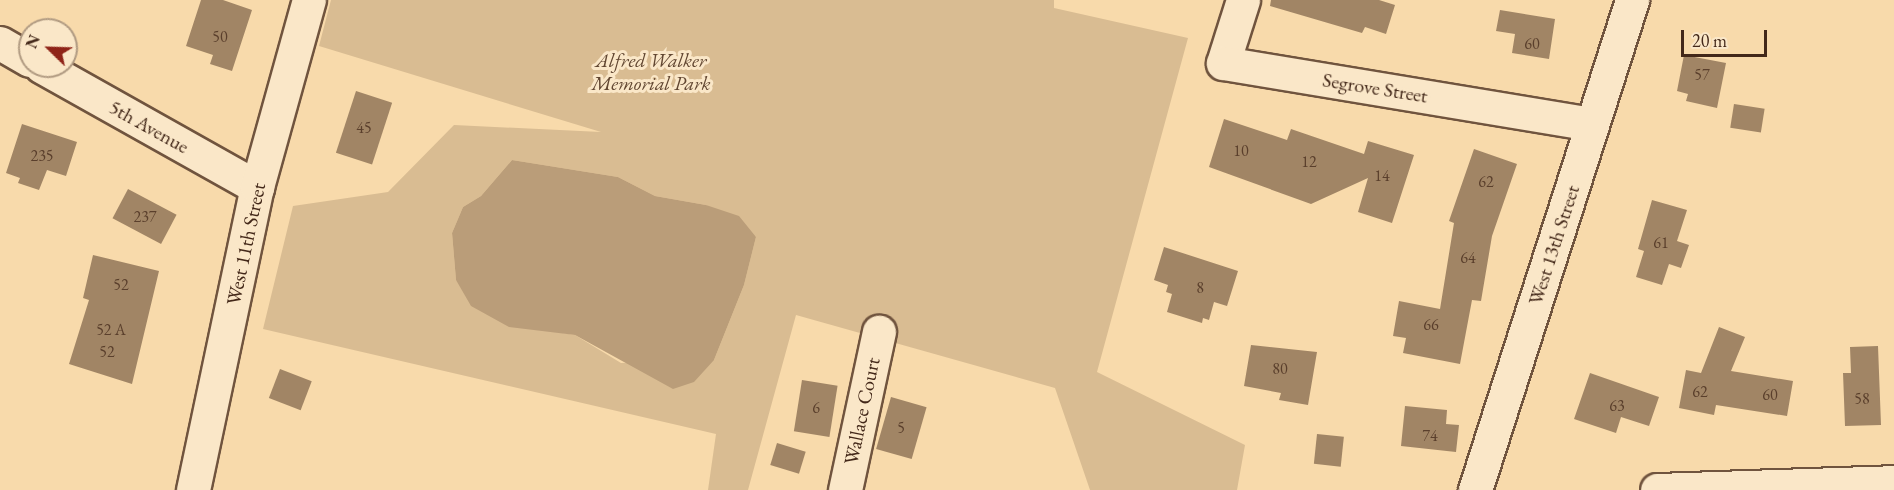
<!DOCTYPE html>
<html>
<head>
<meta charset="utf-8">
<style>
  body { margin:0 }
  #map { position:relative; width:1894px; height:490px; overflow:hidden; background:#f8daab; font-family:"EB Garamond",serif }
  div>[style] { position:absolute }
  [style*='--x'] { left:calc(var(--x)*1px); top:calc(var(--y)*1px); width:calc(var(--w)*1px); rotate:calc(var(--a)*1deg) }
  .green>* { inset:0; background:#d9bc92 }
  .water>* { inset:0; background:#ba9d79 }
  .building>* { inset:0; background:#a18565; transform-origin:0 0 }
  .roads { filter:drop-shadow(2px 0 #70543e) drop-shadow(-2px 0 #70543e) drop-shadow(0 2px #70543e) drop-shadow(0 -2px #70543e) }
  .minor>* { height:33px; margin:-16.5px; padding:0 16.5px; transform-origin:16.5px; border-radius:16.5px; background:#fae7c8 }
  .tertiary>* { height:33px; margin:-16.5px; padding:0 16.5px; transform-origin:16.5px; border-radius:16.5px; background:#fae7c8 }
  span { translate:-50% -50%; white-space:nowrap; text-align:center; line-height:1.15; -webkit-text-stroke:6px #fae7c8; paint-order:stroke }
  .number-label { font-size:16px; color:#5a3f2c }
  .number-label span { -webkit-text-stroke-width:0 }
  .park-label { font-size:20px; color:#614631; font-style:italic }
  .street-label { font-size:20px; color:#432819 }
  .north { position:absolute; left:18px; top:18px; width:60px; height:60px; box-sizing:border-box; background:#fae7c8; border:2px solid #b19b82; border-radius:50%; rotate:293deg; font-size:16px; font-weight:700; line-height:24px; text-align:center; color:#432819 }
  .north::after { content:''; display:block; margin:auto; width:21px; height:27px; background:#8f2418; clip-path:polygon(50% 0,100% 100%,50% 72%,0 100%) }
  .scale { position:absolute; left:1681px; top:30px; width:86px; height:27px; box-sizing:border-box; border:3px solid #432819; border-top:0; padding-left:8px; font-size:18px; line-height:21px; white-space:nowrap; color:#432819; -webkit-text-stroke:4px #fae7c8; paint-order:stroke }
</style>
</head>
<body>
<div id="map">
  <div class="green">
    <div style="clip-path:polygon(evenodd,331px 0,1054px 0,1054px 8px,1188px 38px,1097px 372px,1245px 445px,1237px 490px,1090px 490px,1055px 388px,796px 315px,748px 490px,708px 490px,716px 434px,263px 329px,293px 206px,388px 192px,454px 125px,601px 132px,319px 46px,331px 0,512px 160px,618px 177px,655px 196px,706px 205px,756px 237px,744px 285px,714px 360px,621px 363px,575px 335px,550px 331px,456px 280px,452px 233px,463px 207px,481px 196px,512px 160px)"></div>
  </div>
  <div class="water">
    <div style="clip-path:polygon(512px 160px,618px 177px,655px 196px,706px 205px,739px 216px,756px 237px,744px 285px,714px 360px,694px 382px,673px 389px,575px 335px,509px 327px,471px 306px,456px 280px,452px 233px,463px 207px,481px 196px)"></div>
  </div>
  <div class="building">
    <div style="clip-path:polygon(201px 0,223px 0,252px 10px,232px 71px,210px 64px,213px 55px,186px 46px)"></div>
    <div style="clip-path:polygon(1271px 0,1379px 0,1395px 5px,1386px 34px,1365px 27px,1362px 33px,1270px 6px)"></div>
    <div style="clip-path:polygon(1500px 10px,1555px 19px,1549px 59px,1512px 53px,1515px 34px,1496px 31px)"></div>
    <div style="clip-path:polygon(1684px 55px,1726px 63px,1717px 108px,1686px 101px,1688px 94px,1677px 91px)"></div>
    <div style="left:356px;top:91px;width:38px;height:65px;rotate:18deg"></div>
    <div style="left:1734px;top:104px;width:31px;height:24px;rotate:9deg"></div>
    <div style="clip-path:polygon(1224px 119px,1287px 140px,1291px 129px,1364px 154px,1368px 141px,1414px 155px,1392px 223px,1358px 212px,1368px 178px,1311px 204px,1209px 167px)"></div>
    <div style="clip-path:polygon(22px 124px,77px 142px,66px 176px,47px 170px,39px 190px,18px 183px,20px 178px,6px 173px)"></div>
    <div style="clip-path:polygon(1474px 149px,1517px 164px,1492px 236px,1481px 301px,1472px 300px,1460px 364px,1403px 353px,1406px 338px,1393px 336px,1399px 301px,1440px 309px,1454px 223px,1449px 221px)"></div>
    <div style="left:128px;top:189px;width:55px;height:33px;rotate:28deg"></div>
    <div style="clip-path:polygon(1652px 200px,1687px 210px,1677px 241px,1689px 245px,1681px 268px,1669px 264px,1662px 285px,1636px 277px,1644px 251px,1638px 249px)"></div>
    <div style="clip-path:polygon(1164px 247px,1238px 271px,1227px 306px,1214px 302px,1209px 320px,1203px 318px,1202px 323px,1167px 312px,1172px 294px,1166px 292px,1168px 285px,1154px 280px)"></div>
    <div style="clip-path:polygon(93px 255px,159px 271px,132px 384px,69px 364px,89px 300px,83px 298px)"></div>
    <div style="clip-path:polygon(1719px 327px,1745px 337px,1731px 371px,1793px 381px,1787px 416px,1716px 405px,1714px 415px,1679px 408px,1686px 370px,1701px 373px)"></div>
    <div style="clip-path:polygon(1251px 345px,1317px 352px,1308px 405px,1279px 400px,1281px 393px,1244px 386px)"></div>
    <div style="clip-path:polygon(1878px 346px,1881px 425px,1845px 426px,1843px 373px,1851px 373px,1850px 347px)"></div>
    <div style="left:280px;top:369px;width:34px;height:31px;rotate:21deg"></div>
    <div style="clip-path:polygon(1590px 373px,1659px 397px,1649px 426px,1621px 417px,1616px 433px,1574px 419px)"></div>
    <div style="left:802px;top:380px;width:36px;height:52px;rotate:9deg"></div>
    <div style="left:891px;top:397px;width:37px;height:54px;rotate:16deg"></div>
    <div style="clip-path:polygon(1405px 406px,1447px 410px,1446px 424px,1459px 425px,1456px 452px,1401px 446px)"></div>
    <div style="left:1317px;top:434px;width:27px;height:30px;rotate:6deg"></div>
    <div style="left:777px;top:443px;width:30px;height:23px;rotate:17deg"></div>
  </div>
  <div class="roads">
    <div class="minor">
      <div style="--x:1243;--y:0;--w:66;--a:107.6"></div>
      <div style="--x:1223;--y:63;--w:374;--a:9.4"></div>
      <div style="--x:0;--y:43;--w:34;--a:30"></div>
      <div style="--x:41;--y:66;--w:248;--a:29.3"></div>
      <div style="--x:845;--y:490;--w:162;--a:-77.9"></div>
      <div style="--x:1475;--y:490;--w:515;--a:-72.23"></div>
      <div style="--x:1657;--y:490;--w:237;--a:-1.9"></div>
    </div>
    <div class="tertiary">
      <div style="--x:193;--y:490;--w:310;--a:-78.1"></div>
      <div style="--x:257;--y:187;--w:194;--a:-74.5"></div>
    </div>
  </div>
  <div class="number-label">
    <span style="left:220px;top:37px">50</span>
    <span style="left:1532px;top:44px">60</span>
    <span style="left:1702px;top:75px">57</span>
    <span style="left:364px;top:128px">45</span>
    <span style="left:1241px;top:151px">10</span>
    <span style="left:42px;top:156px">235</span>
    <span style="left:1309px;top:162px">12</span>
    <span style="left:1382px;top:176px">14</span>
    <span style="left:1486px;top:182px">62</span>
    <span style="left:145px;top:217px">237</span>
    <span style="left:1661px;top:243px">61</span>
    <span style="left:1468px;top:258px">64</span>
    <span style="left:121px;top:285px">52</span>
    <span style="left:1200px;top:288px">8</span>
    <span style="left:1431px;top:325px">66</span>
    <span style="left:111px;top:330px">52 A</span>
    <span style="left:107px;top:352px">52</span>
    <span style="left:1280px;top:369px">80</span>
    <span style="left:1700px;top:392px">62</span>
    <span style="left:1770px;top:395px">60</span>
    <span style="left:1862px;top:399px">58</span>
    <span style="left:1617px;top:406px">63</span>
    <span style="left:816px;top:408px">6</span>
    <span style="left:901px;top:428px">5</span>
    <span style="left:1430px;top:436px">74</span>
  </div>
  <div class="park-label">
    <span style="left:651px;top:72px">Alfred Walker<br>Memorial Park</span>
  </div>
  <div class="street-label">
    <span style="left:1375px;top:88px;rotate:9deg">Segrove Street</span>
    <span style="left:149px;top:127px;rotate:29deg">5th Avenue</span>
    <span style="left:246px;top:244px;rotate:-78deg">West 11th Street</span>
    <span style="left:1554px;top:245px;rotate:-72deg">West 13th Street</span>
    <span style="left:862px;top:411px;rotate:-78deg">Wallace Court</span>
  </div>
  <div class="north">N</div>
  <div class="scale">20 m</div>
</div>
</body>
</html>
